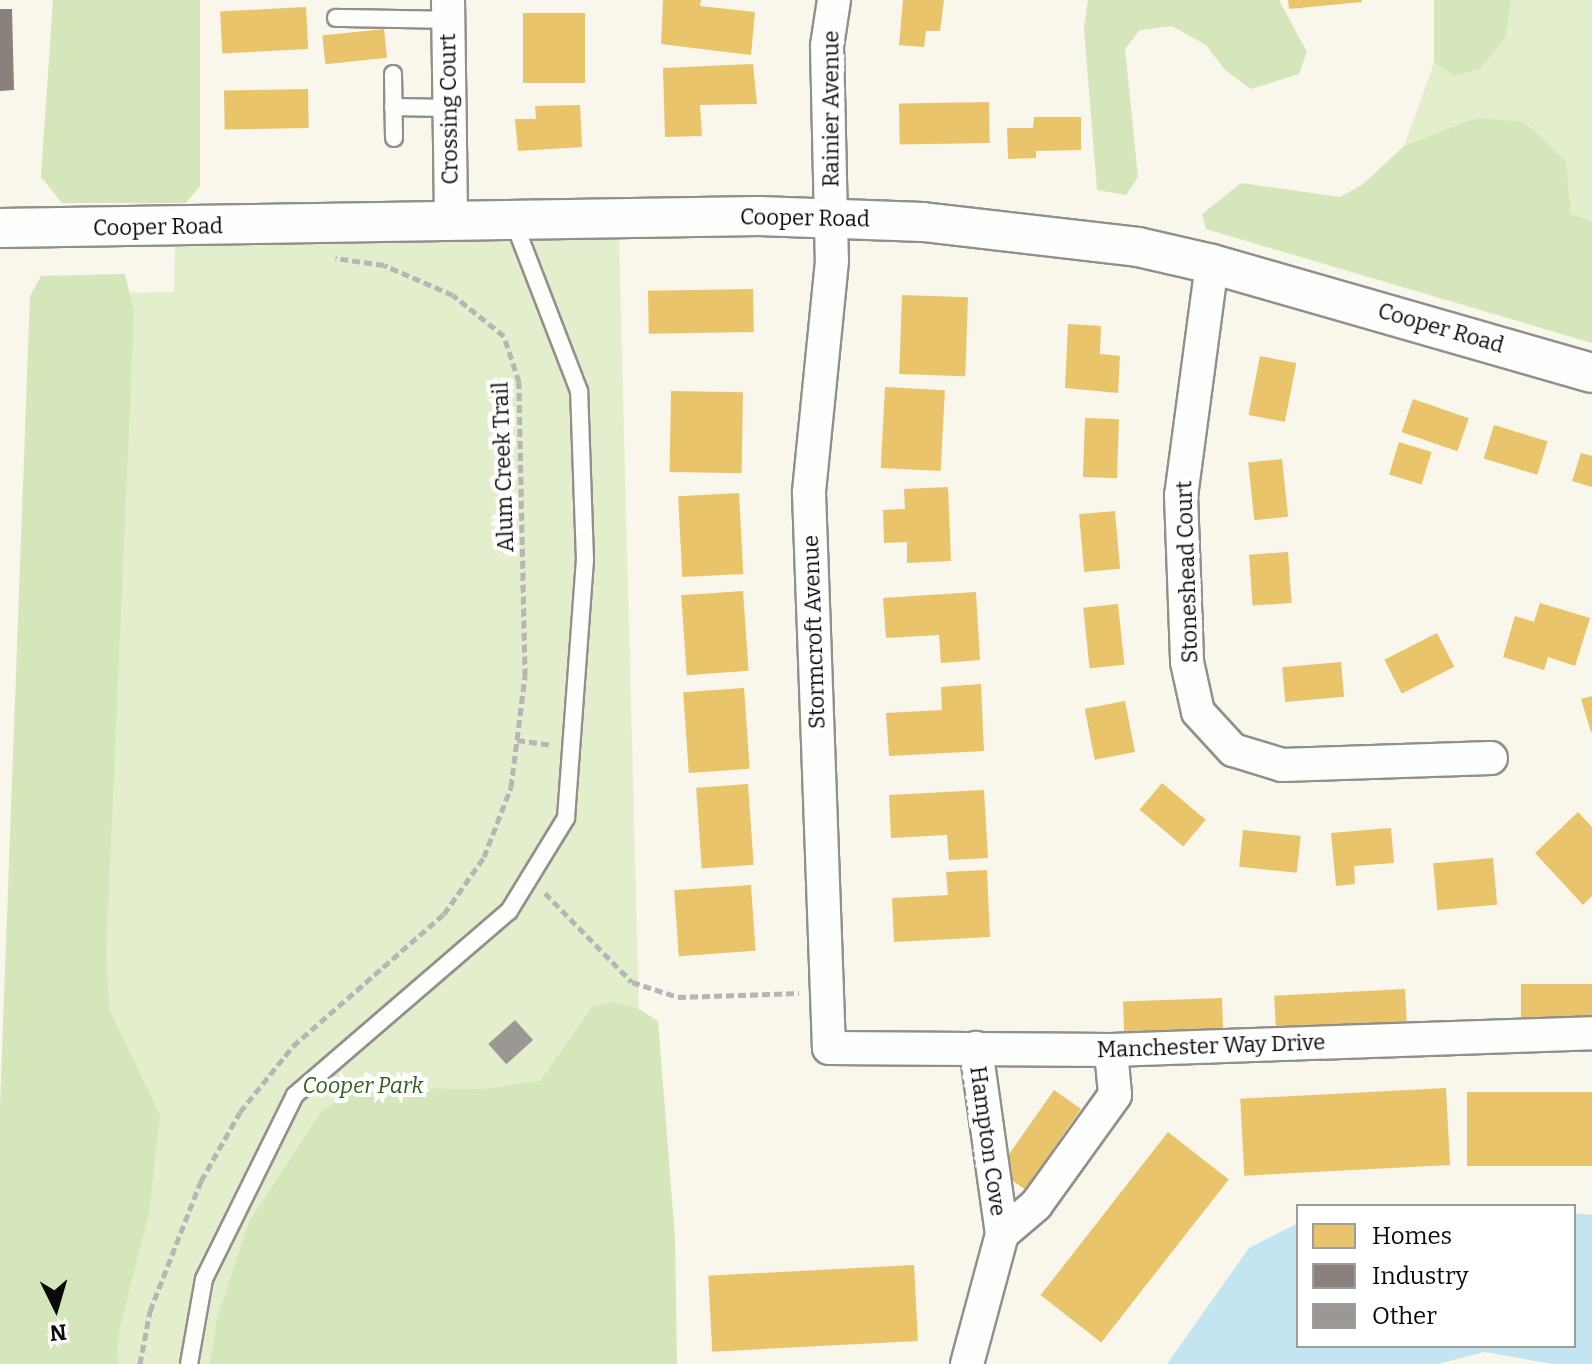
<!DOCTYPE html>
<html>
<head>
<meta charset="utf-8">
<style>
  body { margin:0 }
  #map { position:relative; width:1592px; height:1364px; overflow:hidden; background:#f9f6ec; font-family:Bitter,serif }
  div>[style] { position:absolute }
  [style*='--x'] { left:calc(var(--x)*1px); top:calc(var(--y)*1px); width:calc(var(--w)*1px); rotate:calc(var(--a)*1deg) }
  .green>* { inset:0; background:#e3eecc }
  .forest>* { inset:0; background:#d4e6ba }
  .water>* { inset:0; background:#c3e5f2 }
  .homes>* { inset:0; background:#e9c46a; transform-origin:0 0 }
  .industry>* { inset:0; background:#8a817c }
  .building>* { inset:0; background:#9b9893; transform-origin:0 0 }
  .path>* { height:5px; margin-top:-2.5px; transform-origin:0; background:repeating-linear-gradient(90deg,#b7b6b5 0 8px,transparent 0 12px) }
  .roads { filter:drop-shadow(2px 0 #92908c) drop-shadow(-2px 0 #92908c) drop-shadow(0 2px #92908c) drop-shadow(0 -2px #92908c) }
  .service>* { height:16px; margin:-8px; padding:0 8px; transform-origin:8px; border-radius:8px; background:#fefefc }
  .minor>* { height:32px; margin:-16px; padding:0 16px; transform-origin:16px; border-radius:16px; background:#fefefc }
  .tertiary>* { height:38px; margin:-19px; padding:0 19px; transform-origin:19px; border-radius:19px; background:#fefefc }
  span { translate:-50% -50%; white-space:nowrap; text-align:center; line-height:1.15; -webkit-text-stroke:8px #fff; paint-order:stroke }
  .street-label { font-size:22px; color:#0a0a0a }
  .park-label { font-size:22px; color:#2e5f1c; font-style:italic }
  .legend { position:absolute; left:1296px; top:1204px; width:280px; height:144px; box-sizing:border-box; background:#fff; border:2px solid #9d9d9d; margin:0; padding:10px 14px; list-style:none; font-size:24px; color:#0a0a0a }
  .legend li { display:flex; align-items:center; gap:16px; height:40px }
  .legend b { width:40px; border:2px solid #9d9d9d }
  .north { position:absolute; left:16px; top:1268px; width:80px; height:80px; -webkit-text-stroke:6px #fff; paint-order:stroke; rotate:175deg; font-size:22px; font-weight:700; line-height:32px; text-align:center; color:#0a0a0a }
  .north::after { content:''; display:block; margin:auto; width:28px; height:36px; background:#0a0a0a; clip-path:polygon(50% 0,100% 100%,50% 72%,0 100%) }
</style>
</head>
<body>
<div id="map">
  <div class="green">
    <div style="clip-path:polygon(1511px 0,1592px 0,1592px 222px,1571px 215px,1566px 161px,1404px 146px,1434px 63px,1455px 76px,1506px 37px)"></div>
    <div style="clip-path:polygon(619px 239px,648px 1364px,91px 1364px,119px 293px,174px 292px,175px 246px)"></div>
  </div>
  <div class="forest">
    <div style="clip-path:polygon(53px 0,200px 0,200px 186px,186px 203px,62px 203px,41px 177px)"></div>
    <div style="clip-path:polygon(1088px 0,1279px 0,1307px 52px,1299px 74px,1251px 89px,1225px 70px,1206px 45px,1172px 26px,1140px 30px,1125px 49px,1138px 177px,1126px 195px,1097px 190px,1084px 28px)"></div>
    <div style="clip-path:polygon(1434px 0,1511px 0,1506px 37px,1480px 69px,1455px 76px,1434px 63px)"></div>
    <div style="clip-path:polygon(1477px 118px,1524px 122px,1566px 161px,1571px 214px,1592px 222px,1592px 343px,1206px 229px,1202px 214px,1241px 183px,1340px 197px,1362px 185px,1404px 146px)"></div>
    <div style="clip-path:polygon(125px 274px,134px 311px,106px 955px,109px 1009px,160px 1115px,149px 1213px,119px 1331px,117px 1364px,0 1364px,0 1106px,30px 296px,41px 276px)"></div>
    <div style="clip-path:polygon(613px 1002px,637px 1008px,658px 1021px,675px 1238px,677px 1364px,210px 1364px,217px 1319px,249px 1222px,321px 1112px,358px 1088px,483px 1089px,540px 1081px,593px 1006px)"></div>
  </div>
  <div class="water">
    <div style="clip-path:polygon(1574px 1213px,1592px 1215px,1592px 1364px,1553px 1364px,1485px 1352px,1437px 1364px,1167px 1364px,1249px 1248px,1298px 1223px,1298px 1346px,1574px 1346px)"></div>
  </div>
  <div class="homes">
    <div style="clip-path:polygon(663px 0,701px 0,700px 6px,755px 12px,751px 55px,661px 44px)"></div>
    <div style="clip-path:polygon(903px 0,944px 0,940px 31px,926px 31px,924px 47px,899px 45px)"></div>
    <div style="clip-path:polygon(1288px 0,1362px 0,1362px 2px,1289px 9px)"></div>
    <div style="left:306px;top:7px;width:42px;height:86px;rotate:87deg"></div>
    <div style="left:523px;top:13px;width:62px;height:70px"></div>
    <div style="left:384px;top:29px;width:29px;height:62px;rotate:84deg"></div>
    <div style="clip-path:polygon(753px 64px,757px 104px,700px 105px,702px 136px,665px 137px,663px 68px)"></div>
    <div style="left:308px;top:89px;width:39px;height:84px;rotate:89deg"></div>
    <div style="left:989px;top:102px;width:41px;height:90px;rotate:89deg"></div>
    <div style="clip-path:polygon(580px 105px,582px 147px,518px 151px,515px 119px,536px 119px,535px 106px)"></div>
    <div style="clip-path:polygon(1034px 117px,1081px 117px,1081px 150px,1036px 151px,1036px 158px,1008px 159px,1007px 128px,1033px 128px)"></div>
    <div style="left:753px;top:289px;width:43px;height:105px;rotate:89deg"></div>
    <div style="left:902px;top:295px;width:66px;height:79px;rotate:2deg"></div>
    <div style="clip-path:polygon(1068px 324px,1101px 326px,1100px 354px,1120px 356px,1118px 393px,1065px 388px)"></div>
    <div style="left:1260px;top:356px;width:37px;height:60px;rotate:11deg"></div>
    <div style="left:885px;top:387px;width:60px;height:81px;rotate:3deg"></div>
    <div style="left:671px;top:391px;width:72px;height:81px;rotate:1deg"></div>
    <div style="left:1413px;top:399px;width:59px;height:35px;rotate:19deg"></div>
    <div style="left:1085px;top:418px;width:34px;height:59px;rotate:2deg"></div>
    <div style="left:1494px;top:425px;width:56px;height:35px;rotate:17deg"></div>
    <div style="left:1399px;top:442px;width:34px;height:34px;rotate:17deg"></div>
    <div style="clip-path:polygon(1581px 453px,1592px 456px,1592px 487px,1572px 481px)"></div>
    <div style="left:1282px;top:459px;width:58px;height:34px;rotate:84deg"></div>
    <div style="clip-path:polygon(948px 487px,951px 561px,907px 563px,907px 542px,884px 543px,883px 510px,905px 509px,904px 489px)"></div>
    <div style="left:739px;top:493px;width:81px;height:61px;rotate:87deg"></div>
    <div style="left:1115px;top:511px;width:58px;height:36px;rotate:85deg"></div>
    <div style="left:1288px;top:552px;width:51px;height:39px;rotate:86deg"></div>
    <div style="left:743px;top:591px;width:80px;height:62px;rotate:86deg"></div>
    <div style="clip-path:polygon(976px 592px,980px 660px,941px 663px,939px 635px,886px 638px,883px 598px)"></div>
    <div style="clip-path:polygon(1540px 603px,1590px 618px,1575px 666px,1548px 657px,1544px 670px,1503px 657px,1515px 616px,1534px 622px)"></div>
    <div style="left:1118px;top:604px;width:61px;height:35px;rotate:84deg"></div>
    <div style="left:1437px;top:633px;width:38px;height:59px;rotate:63deg"></div>
    <div style="left:1341px;top:662px;width:35px;height:59px;rotate:85deg"></div>
    <div style="clip-path:polygon(981px 684px,984px 751px,889px 756px,886px 713px,942px 710px,941px 687px)"></div>
    <div style="left:744px;top:688px;width:81px;height:61px;rotate:86deg"></div>
    <div style="clip-path:polygon(1592px 696px,1592px 732px,1591px 732px,1581px 699px)"></div>
    <div style="left:1125px;top:701px;width:52px;height:41px;rotate:79deg"></div>
    <div style="left:1162px;top:783px;width:57px;height:35px;rotate:40deg"></div>
    <div style="left:748px;top:784px;width:81px;height:52px;rotate:86deg"></div>
    <div style="clip-path:polygon(984px 790px,988px 858px,949px 860px,947px 835px,891px 838px,889px 795px)"></div>
    <div style="clip-path:polygon(1578px 812px,1592px 827px,1592px 896px,1583px 905px,1535px 853px)"></div>
    <div style="clip-path:polygon(1391px 828px,1394px 863px,1354px 866px,1355px 884px,1336px 886px,1331px 833px)"></div>
    <div style="left:1243px;top:830px;width:58px;height:37px;rotate:6deg"></div>
    <div style="left:1493px;top:858px;width:47px;height:60px;rotate:85deg"></div>
    <div style="clip-path:polygon(987px 870px,990px 937px,894px 942px,892px 898px,948px 895px,946px 872px)"></div>
    <div style="left:751px;top:885px;width:66px;height:77px;rotate:86deg"></div>
    <div style="left:1592px;top:984px;width:34px;height:71px;rotate:90deg"></div>
    <div style="left:1405px;top:989px;width:33px;height:131px;rotate:87deg"></div>
    <div style="left:1222px;top:998px;width:32px;height:99px;rotate:88deg"></div>
    <div style="left:1446px;top:1088px;width:77px;height:206px;rotate:87deg"></div>
    <div style="left:1054px;top:1090px;width:33px;height:98px;rotate:35deg"></div>
    <div style="left:1592px;top:1092px;width:74px;height:125px;rotate:90deg"></div>
    <div style="left:1168px;top:1132px;width:77px;height:207px;rotate:38deg"></div>
    <div style="left:914px;top:1265px;width:76px;height:206px;rotate:87deg"></div>
  </div>
  <div class="industry">
    <div style="clip-path:polygon(0 9px,12px 9px,14px 90px,0 91px)"></div>
  </div>
  <div class="building">
    <div style="left:515px;top:1020px;width:27px;height:36px;rotate:48deg"></div>
  </div>
  <div class="path">
    <div style="--x:517;--y:740;--w:34;--a:8"></div>
    <div style="--x:545;--y:893;--w:124;--a:45.7"></div>
    <div style="--x:632;--y:982;--w:48;--a:18.1"></div>
    <div style="--x:678;--y:997;--w:121;--a:-1.9"></div>
    <div style="--x:140;--y:1364;--w:54;--a:-79.3"></div>
    <div style="--x:150;--y:1311;--w:140;--a:-68.6"></div>
    <div style="--x:201;--y:1181;--w:79;--a:-60.5"></div>
    <div style="--x:240;--y:1112;--w:85;--a:-51.2"></div>
    <div style="--x:293;--y:1046;--w:201;--a:-41.2"></div>
    <div style="--x:444;--y:914;--w:70;--a:-54.9"></div>
    <div style="--x:484;--y:857;--w:75;--a:-68.9"></div>
    <div style="--x:511;--y:787;--w:112;--a:-82.8"></div>
    <div style="--x:525;--y:676;--w:294;--a:-91.2"></div>
    <div style="--x:519;--y:382;--w:48;--a:-108.1"></div>
    <div style="--x:504;--y:336;--w:65;--a:-141.2"></div>
    <div style="--x:453;--y:295;--w:75;--a:-156.5"></div>
    <div style="--x:384;--y:265;--w:49;--a:-171.9"></div>
  </div>
  <div class="roads">
    <div class="service">
      <div style="--x:336;--y:18;--w:112;--a:1"></div>
      <div style="--x:393;--y:74;--w:64;--a:89.1"></div>
      <div style="--x:393;--y:107;--w:56;--a:1"></div>
      <div style="--x:189;--y:1364;--w:86;--a:-80"></div>
      <div style="--x:204;--y:1279;--w:205;--a:-63.7"></div>
      <div style="--x:295;--y:1095;--w:282;--a:-40.7"></div>
      <div style="--x:509;--y:911;--w:109;--a:-58.5"></div>
      <div style="--x:566;--y:818;--w:259;--a:-85.8"></div>
      <div style="--x:585;--y:560;--w:169;--a:-92"></div>
      <div style="--x:579;--y:391;--w:183;--a:-111.1"></div>
    </div>
    <div class="minor">
      <div style="--x:448;--y:0;--w:219;--a:89.2"></div>
      <div style="--x:834;--y:0;--w:47;--a:98.7"></div>
      <div style="--x:827;--y:46;--w:215;--a:88.7"></div>
      <div style="--x:832;--y:261;--w:233;--a:95.7"></div>
      <div style="--x:809;--y:493;--w:555;--a:87.94"></div>
      <div style="--x:829;--y:1048;--w:282;--a:0.4"></div>
      <div style="--x:1111;--y:1050;--w:481;--a:-2"></div>
      <div style="--x:1212;--y:264;--w:233;--a:97.6"></div>
      <div style="--x:1181;--y:495;--w:167;--a:87.9"></div>
      <div style="--x:1187;--y:662;--w:51;--a:77.6"></div>
      <div style="--x:1198;--y:712;--w:52;--a:47.4"></div>
      <div style="--x:1233;--y:750;--w:51;--a:17"></div>
      <div style="--x:1282;--y:765;--w:209;--a:-1.9"></div>
      <div style="--x:1002;--y:1234;--w:45;--a:-40.5"></div>
      <div style="--x:1036;--y:1205;--w:135;--a:-54.3"></div>
      <div style="--x:1115;--y:1095;--w:45;--a:-95.1"></div>
      <div style="--x:967;--y:1364;--w:135;--a:-74.9"></div>
      <div style="--x:1002;--y:1234;--w:188;--a:-98"></div>
    </div>
    <div class="tertiary">
      <div style="--x:0;--y:228;--w:759;--a:-0.91"></div>
      <div style="--x:759;--y:216;--w:164;--a:2.1"></div>
      <div style="--x:923;--y:222;--w:216;--a:6.6"></div>
      <div style="--x:1138;--y:247;--w:76;--a:12.9"></div>
      <div style="--x:1212;--y:264;--w:395;--a:16"></div>
    </div>
  </div>
  <div class="street-label">
    <span style="left:449px;top:109px;rotate:-91deg">Crossing Court</span>
    <span style="left:831px;top:109px;rotate:-90deg">Rainier Avenue</span>
    <span style="left:805px;top:218px;rotate:1deg">Cooper Road</span>
    <span style="left:158px;top:227px;rotate:-1deg">Cooper Road</span>
    <span style="left:1441px;top:328px;rotate:16deg">Cooper Road</span>
    <span style="left:503px;top:467px;rotate:-92deg">Alum Creek Trail</span>
    <span style="left:1187px;top:572px;rotate:-92deg">Stoneshead Court</span>
    <span style="left:814px;top:632px;rotate:-92deg">Stormcroft Avenue</span>
    <span style="left:1211px;top:1046px;rotate:-2deg">Manchester Way Drive</span>
    <span style="left:988px;top:1141px;rotate:82deg">Hampton Cove</span>
  </div>
  <div class="park-label">
    <span style="left:363px;top:1086px">Cooper Park</span>
  </div>
  <ul class="legend">
  <li><b style="height:22px;background:#e9c46a"></b>Homes</li>
  <li><b style="height:22px;background:#8a817c"></b>Industry</li>
  <li><b style="height:22px;background:#9b9893"></b>Other</li>
  </ul>
  <div class="north">N</div>
</div>
</body>
</html>
